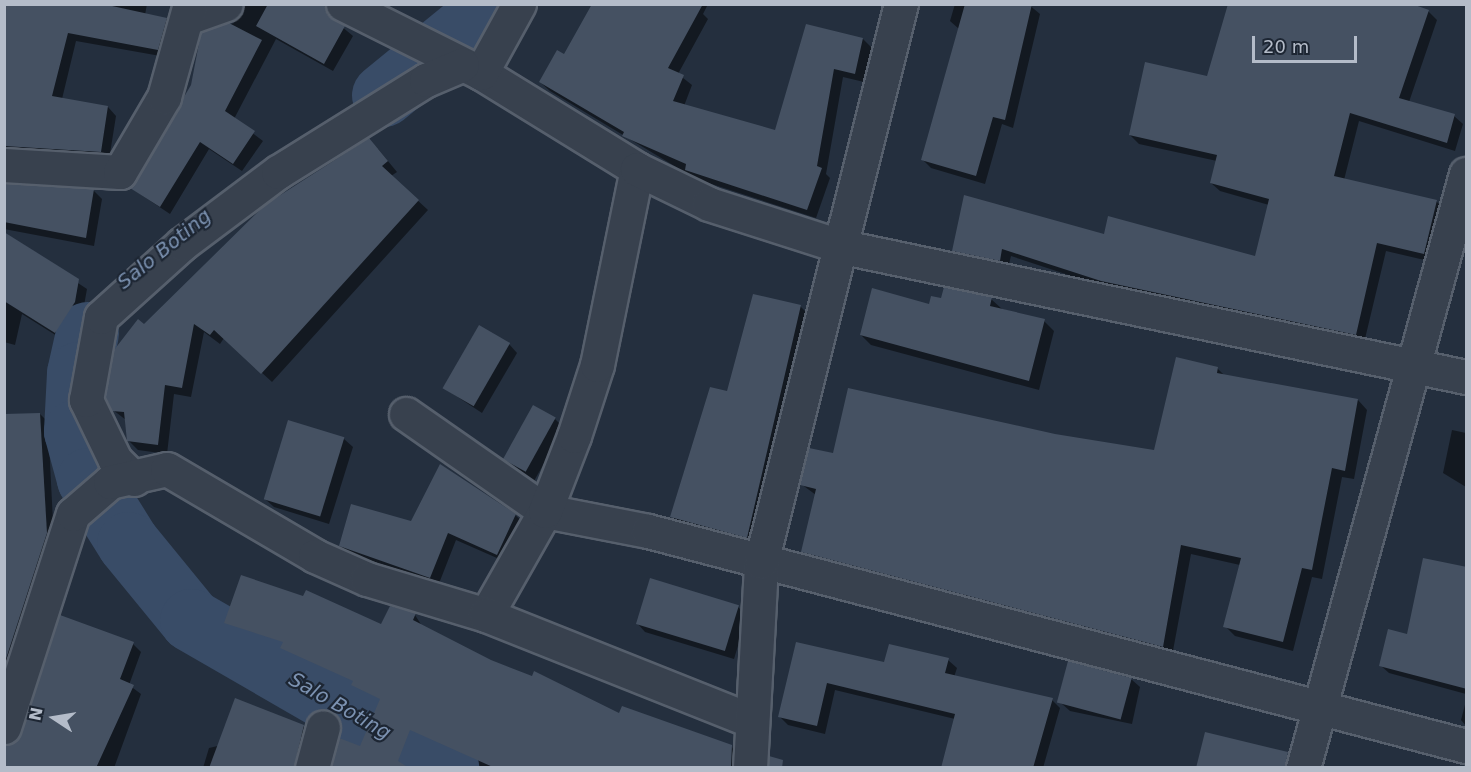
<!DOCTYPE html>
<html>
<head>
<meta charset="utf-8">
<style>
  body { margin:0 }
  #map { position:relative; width:1471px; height:772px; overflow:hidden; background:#242f3e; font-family:"DejaVu Sans",sans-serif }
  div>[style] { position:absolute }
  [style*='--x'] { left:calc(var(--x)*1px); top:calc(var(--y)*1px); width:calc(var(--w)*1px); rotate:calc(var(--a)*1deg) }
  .shadow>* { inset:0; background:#0007 }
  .river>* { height:63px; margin:-31.5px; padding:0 31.5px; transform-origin:31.5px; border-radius:31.5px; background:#394c67 }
  .building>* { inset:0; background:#455162; transform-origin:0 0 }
  .roads { filter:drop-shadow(2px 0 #565f6c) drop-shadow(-2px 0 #565f6c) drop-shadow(0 2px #565f6c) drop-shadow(0 -2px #565f6c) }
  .street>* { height:33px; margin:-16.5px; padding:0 16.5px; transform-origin:16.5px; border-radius:16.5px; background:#38414e }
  span { translate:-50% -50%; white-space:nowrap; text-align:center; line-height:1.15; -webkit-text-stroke:4.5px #1d2633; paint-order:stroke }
  .water-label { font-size:20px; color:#7c92b1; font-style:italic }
  .frame { position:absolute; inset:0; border:6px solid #b4bcc9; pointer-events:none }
  .north { position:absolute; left:24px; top:688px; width:60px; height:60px; -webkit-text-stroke:4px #1d2633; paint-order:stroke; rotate:282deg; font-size:16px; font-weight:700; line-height:24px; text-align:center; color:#b4bcc9 }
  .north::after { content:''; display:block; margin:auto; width:21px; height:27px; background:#b4bcc9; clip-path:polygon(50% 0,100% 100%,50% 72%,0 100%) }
  .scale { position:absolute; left:1252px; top:36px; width:105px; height:27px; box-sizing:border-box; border:3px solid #b4bcc9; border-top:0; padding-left:8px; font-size:18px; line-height:21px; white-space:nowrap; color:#b4bcc9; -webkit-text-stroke:4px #1d2633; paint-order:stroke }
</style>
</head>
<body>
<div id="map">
  <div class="shadow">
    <div style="clip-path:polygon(4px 4px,147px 4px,145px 15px,166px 19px,175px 28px,166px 57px,76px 41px,62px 99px,108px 107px,116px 116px,109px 160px,4px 159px)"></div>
    <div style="clip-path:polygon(245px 4px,335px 4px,335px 21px,353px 36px,333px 71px,276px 39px,234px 119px,263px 141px,242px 171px,209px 149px,170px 214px,131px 188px,192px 86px,203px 34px,234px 23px)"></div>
    <div style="clip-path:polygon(594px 4px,708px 4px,703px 14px,708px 19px,678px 74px,692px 85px,684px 106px,776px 132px,807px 26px,863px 39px,872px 48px,864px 82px,843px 77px,826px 174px,830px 178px,816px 218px,696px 179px,550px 91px,540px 82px,564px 56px)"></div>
    <div style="clip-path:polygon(955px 4px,1028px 4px,1040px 14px,1013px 128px,1002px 124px,985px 184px,931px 168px,923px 160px,959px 29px,950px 21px)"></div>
    <div style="clip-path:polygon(1428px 11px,1437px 20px,1409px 102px,1454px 116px,1463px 124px,1455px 151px,1359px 121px,1344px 180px,1436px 201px,1445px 210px,1433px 262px,1386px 251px,1364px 343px,1111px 289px,1011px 256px,1008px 268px,962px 259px,953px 250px,1105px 236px,1256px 258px,1269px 205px,1220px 191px,1211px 183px,1217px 161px,1139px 144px,1130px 135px,1208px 78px)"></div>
    <div style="clip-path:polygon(378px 149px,397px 172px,391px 176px,428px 210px,272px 382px,224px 338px,220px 344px,204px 332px,191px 397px,174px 394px,167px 454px,138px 450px,128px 440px,126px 420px,113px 410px,144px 326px)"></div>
    <div style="clip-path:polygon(4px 185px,94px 191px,102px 199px,94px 246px,4px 229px)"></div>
    <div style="clip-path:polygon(4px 234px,87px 289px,83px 311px,65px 341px,22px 314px,15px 345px,4px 342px)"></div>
    <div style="clip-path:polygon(942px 299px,991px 299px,1002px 309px,1044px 321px,1054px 331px,1039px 390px,871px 345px,861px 335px)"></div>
    <div style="clip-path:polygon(800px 306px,808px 314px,755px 545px,680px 525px,672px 517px)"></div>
    <div style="clip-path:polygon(509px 344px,517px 353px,482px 413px,444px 388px)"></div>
    <div style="clip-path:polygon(1217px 368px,1225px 376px,1358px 400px,1367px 410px,1354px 479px,1342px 477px,1322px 579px,1312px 577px,1293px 651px,1235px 636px,1225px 626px,1240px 565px,1191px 554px,1172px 656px,813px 561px,803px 551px,816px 495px,801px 484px,834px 455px,1055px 436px,1155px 452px)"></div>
    <div style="clip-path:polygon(40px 414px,48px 422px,54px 542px,4px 697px,4px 416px)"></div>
    <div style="clip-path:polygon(555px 419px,564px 428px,534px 481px,505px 459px)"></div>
    <div style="clip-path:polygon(1452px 430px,1466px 433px,1466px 487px,1443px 473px)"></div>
    <div style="clip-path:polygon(344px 439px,353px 447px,329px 524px,274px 507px,265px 499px)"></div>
    <div style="clip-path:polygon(515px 515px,524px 523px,506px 562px,456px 540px,438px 586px,349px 554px,341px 546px,412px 523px)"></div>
    <div style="clip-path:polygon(1466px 569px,1466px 694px,1389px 673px,1380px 665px)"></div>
    <div style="clip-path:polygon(738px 607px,747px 616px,734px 659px,645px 632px,637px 623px)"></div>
    <div style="clip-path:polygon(415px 615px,422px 626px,491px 662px,620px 715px,732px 747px,741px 768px,333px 768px,361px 748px,380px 703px,290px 656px,282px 647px,234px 631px,226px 622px,382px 626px)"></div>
    <div style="clip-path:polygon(133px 644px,141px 652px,129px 685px,141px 694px,114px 768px,4px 768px,9px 747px)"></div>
    <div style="clip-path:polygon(797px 644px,885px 664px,948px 660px,957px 668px,954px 677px,1052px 700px,1060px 708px,1043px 768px,943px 768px,955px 719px,835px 690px,825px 734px,788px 725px,780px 717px)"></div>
    <div style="clip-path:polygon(1131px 679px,1140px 687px,1132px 724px,1070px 711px,1061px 703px)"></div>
    <div style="clip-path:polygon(1466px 701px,1466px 726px,1461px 720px)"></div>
    <div style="clip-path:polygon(303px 726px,312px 735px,305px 768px,203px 768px,209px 748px)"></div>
  </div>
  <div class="river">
    <div style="--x:383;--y:95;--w:144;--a:-39.3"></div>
    <div style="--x:87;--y:333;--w:41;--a:102.7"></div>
    <div style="--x:78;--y:373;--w:58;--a:93"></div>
    <div style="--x:75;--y:431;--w:50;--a:74.8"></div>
    <div style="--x:88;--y:479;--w:75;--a:58"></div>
    <div style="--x:128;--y:543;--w:99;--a:50.7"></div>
    <div style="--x:191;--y:620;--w:296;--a:30"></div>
  </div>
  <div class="building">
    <div style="clip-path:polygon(4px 4px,103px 4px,167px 18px,158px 50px,68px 33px,52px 96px,108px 106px,101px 152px,4px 146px)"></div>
    <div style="clip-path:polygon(268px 4px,324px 4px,328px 15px,345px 26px,324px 64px,256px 26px)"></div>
    <div style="clip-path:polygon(592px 4px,703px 4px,668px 68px,684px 75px,673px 101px,775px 130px,806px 24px,863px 38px,855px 74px,834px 69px,817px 166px,822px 168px,807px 210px,685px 170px,686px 164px,622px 136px,624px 132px,539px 82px,557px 50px,564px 54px)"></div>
    <div style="clip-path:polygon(965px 4px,1032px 4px,1005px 120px,993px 117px,976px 176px,921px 160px)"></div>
    <div style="clip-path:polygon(1228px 4px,1412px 4px,1429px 10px,1399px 98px,1455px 114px,1447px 143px,1350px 113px,1334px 176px,1437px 200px,1424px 254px,1377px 243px,1356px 335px,1101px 281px,1002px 249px,1000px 261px,952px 251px,964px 195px,1104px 234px,1108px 216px,1255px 256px,1269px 199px,1210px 183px,1217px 155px,1129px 135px,1145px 62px,1207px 76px)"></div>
    <div style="clip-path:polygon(229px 23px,262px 40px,225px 111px,255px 131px,233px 164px,200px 142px,160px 207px,130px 188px,191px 85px,201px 33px)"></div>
    <div style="clip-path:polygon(369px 138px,388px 161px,382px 166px,419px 200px,261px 374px,214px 330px,210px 335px,194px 324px,182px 388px,165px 385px,158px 445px,127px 441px,124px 412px,112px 411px,106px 397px,114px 350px,138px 319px,144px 324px,265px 205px)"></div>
    <div style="clip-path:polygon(4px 184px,94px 189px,86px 238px,4px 222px)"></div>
    <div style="clip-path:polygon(4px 232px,79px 279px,75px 302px,55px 333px,4px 301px)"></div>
    <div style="clip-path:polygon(944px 287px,992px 297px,990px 306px,1045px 319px,1029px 381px,860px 335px,872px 288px,929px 304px,931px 296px,941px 298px)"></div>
    <div style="clip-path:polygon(753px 294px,801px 305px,747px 538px,670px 517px,710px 387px,727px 391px)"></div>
    <div style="left:479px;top:325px;width:36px;height:73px;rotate:30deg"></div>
    <div style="clip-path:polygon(1176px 357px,1218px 367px,1217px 373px,1358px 399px,1345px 471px,1332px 468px,1312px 570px,1302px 568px,1283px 642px,1223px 627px,1241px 558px,1181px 545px,1163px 647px,801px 552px,816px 489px,800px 485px,809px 448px,833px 453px,848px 388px,1055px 434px,1154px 450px)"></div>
    <div style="left:533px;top:405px;width:26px;height:62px;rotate:29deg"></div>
    <div style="clip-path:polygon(40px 413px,47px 533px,4px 665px,4px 414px)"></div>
    <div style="left:288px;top:420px;width:59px;height:83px;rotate:17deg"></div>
    <div style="clip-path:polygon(440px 464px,516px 514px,497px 555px,448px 533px,430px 578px,339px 546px,351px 504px,411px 521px)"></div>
    <div style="clip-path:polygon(1423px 558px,1467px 567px,1467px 689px,1379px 666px,1388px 629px,1407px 634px)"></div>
    <div style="clip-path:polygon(241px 575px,303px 596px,306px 590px,381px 624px,390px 606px,416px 613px,413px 620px,491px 660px,532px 676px,534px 671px,619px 713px,622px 706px,732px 745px,731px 768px,495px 768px,410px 730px,398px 761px,409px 768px,332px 768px,339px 738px,360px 746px,380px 699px,351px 685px,353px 681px,280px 648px,283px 642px,224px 623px)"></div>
    <div style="left:650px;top:578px;width:93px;height:48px;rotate:17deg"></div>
    <div style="clip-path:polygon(60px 615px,134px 642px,120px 679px,134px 685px,96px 768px,4px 768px,4px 745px,22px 733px)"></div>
    <div style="clip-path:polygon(796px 642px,884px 662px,889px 644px,949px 658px,945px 673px,1053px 698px,1033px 768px,941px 768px,955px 714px,827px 683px,817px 726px,778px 717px)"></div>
    <div style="left:1068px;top:661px;width:66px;height:43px;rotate:15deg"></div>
    <div style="clip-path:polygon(235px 698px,304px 725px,294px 768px,209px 768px)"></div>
    <div style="clip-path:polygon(1205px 732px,1288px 752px,1285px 768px,1196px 768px)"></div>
    <div style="clip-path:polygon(769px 756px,783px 760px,782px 768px,769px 768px)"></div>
  </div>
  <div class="roads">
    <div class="street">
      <div style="--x:343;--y:4;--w:154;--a:26.6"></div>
      <div style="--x:481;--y:73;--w:183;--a:31.6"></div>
      <div style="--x:187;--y:18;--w:41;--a:-19.7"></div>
      <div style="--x:481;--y:73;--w:79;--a:-61.2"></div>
      <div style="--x:4;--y:165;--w:116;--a:3.5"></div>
      <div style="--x:120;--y:172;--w:87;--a:-59.6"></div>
      <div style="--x:164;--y:97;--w:97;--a:-74.4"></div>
      <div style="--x:406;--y:414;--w:169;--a:34.9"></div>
      <div style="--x:545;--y:511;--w:105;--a:11"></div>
      <div style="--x:648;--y:531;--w:846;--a:14.73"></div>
      <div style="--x:134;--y:479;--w:27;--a:-135"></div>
      <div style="--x:115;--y:460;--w:67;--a:-115.8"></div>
      <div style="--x:86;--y:400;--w:84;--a:-79.8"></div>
      <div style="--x:101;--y:317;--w:109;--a:-42"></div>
      <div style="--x:182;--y:244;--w:120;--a:-36.9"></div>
      <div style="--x:278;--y:172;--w:174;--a:-31.9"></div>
      <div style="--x:426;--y:80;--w:39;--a:-23"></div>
      <div style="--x:486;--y:615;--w:120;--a:-60.4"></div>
      <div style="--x:545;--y:511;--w:80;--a:-68.9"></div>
      <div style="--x:574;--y:436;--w:75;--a:-72.1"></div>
      <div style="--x:597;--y:365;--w:200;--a:-78.5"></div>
      <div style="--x:637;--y:169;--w:80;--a:25.9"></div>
      <div style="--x:709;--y:204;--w:141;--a:17.8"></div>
      <div style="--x:843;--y:247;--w:636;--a:11.79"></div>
      <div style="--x:4;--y:727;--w:224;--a:-72.1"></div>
      <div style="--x:73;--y:514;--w:49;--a:-40.9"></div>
      <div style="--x:110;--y:482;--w:58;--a:-12.8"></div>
      <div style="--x:167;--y:469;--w:172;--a:30.4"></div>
      <div style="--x:315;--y:556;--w:57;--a:23.9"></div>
      <div style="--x:367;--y:579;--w:124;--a:16.8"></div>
      <div style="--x:486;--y:615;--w:284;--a:21.7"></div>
      <div style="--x:312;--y:768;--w:42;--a:-75"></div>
      <div style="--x:750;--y:768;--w:206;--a:-86.9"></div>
      <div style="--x:761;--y:562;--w:575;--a:-75.92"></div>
      <div style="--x:1303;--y:768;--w:616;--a:-74.66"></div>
    </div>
  </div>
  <div class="water-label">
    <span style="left:164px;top:249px;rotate:-39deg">Salo Boting</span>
    <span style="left:340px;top:706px;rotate:30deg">Salo Boting</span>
  </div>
  <div class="frame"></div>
  <div class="north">N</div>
  <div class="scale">20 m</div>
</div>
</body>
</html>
